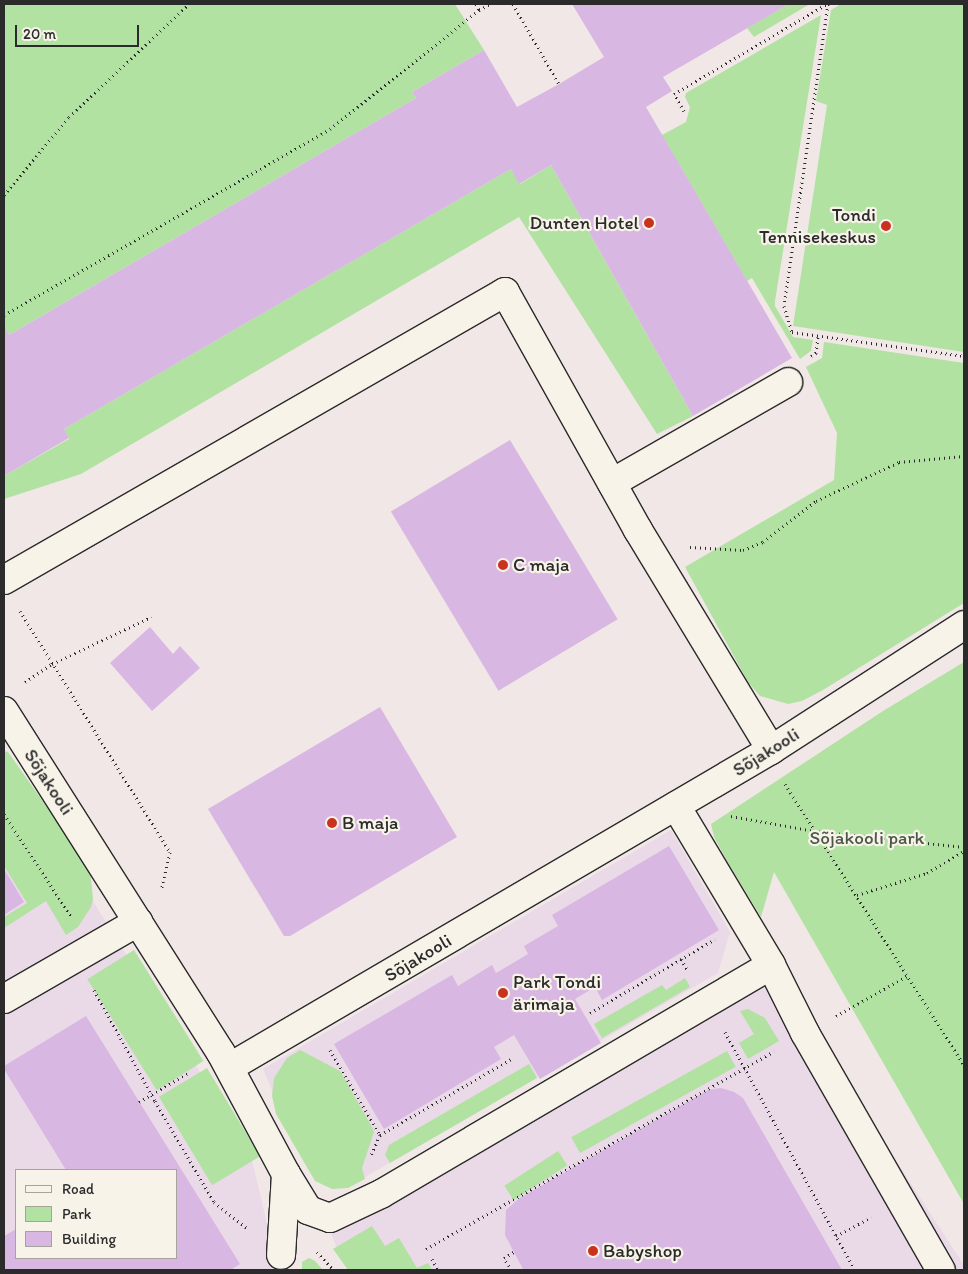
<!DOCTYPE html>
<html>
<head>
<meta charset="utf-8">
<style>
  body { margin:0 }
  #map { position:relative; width:968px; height:1274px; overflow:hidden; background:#f1e7e7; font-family:Itim,sans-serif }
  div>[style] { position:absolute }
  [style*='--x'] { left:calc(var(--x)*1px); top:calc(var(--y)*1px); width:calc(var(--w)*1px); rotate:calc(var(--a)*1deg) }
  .built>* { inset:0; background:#ead9e6 }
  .green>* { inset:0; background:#b1e2a2; transform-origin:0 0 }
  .building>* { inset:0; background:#d9b7e3; transform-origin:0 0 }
  .path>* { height:3px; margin-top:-1.5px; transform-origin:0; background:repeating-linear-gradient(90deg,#2b2b2b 0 1px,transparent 0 5px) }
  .roads { filter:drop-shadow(1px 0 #2b2b2b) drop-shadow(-1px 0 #2b2b2b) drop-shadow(0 1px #2b2b2b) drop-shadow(0 -1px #2b2b2b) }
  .minor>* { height:28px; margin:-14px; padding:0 14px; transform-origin:14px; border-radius:14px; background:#f7f3e8 }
  .dots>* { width:14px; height:14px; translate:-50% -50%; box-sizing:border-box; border:2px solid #f7f3e8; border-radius:50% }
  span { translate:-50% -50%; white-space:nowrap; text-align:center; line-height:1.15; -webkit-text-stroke:4.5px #f7f3e8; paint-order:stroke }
  .poi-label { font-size:19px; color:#2b2b2b }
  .right { translate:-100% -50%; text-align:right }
  .left { translate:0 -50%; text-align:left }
  .street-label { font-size:19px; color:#2b2b2b }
  .park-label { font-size:19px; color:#4c5949 }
  .frame { position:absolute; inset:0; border:5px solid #2b2b2b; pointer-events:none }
  .legend { position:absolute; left:15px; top:1169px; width:162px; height:90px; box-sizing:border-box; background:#f7f3e8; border:1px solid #a5a39c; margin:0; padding:6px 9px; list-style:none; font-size:15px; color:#2b2b2b }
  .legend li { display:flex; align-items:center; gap:10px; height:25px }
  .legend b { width:25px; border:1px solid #a5a39c }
  .scale { position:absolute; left:15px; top:25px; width:124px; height:22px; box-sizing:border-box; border:2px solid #2b2b2b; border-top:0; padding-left:6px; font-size:15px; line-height:18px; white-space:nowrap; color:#2b2b2b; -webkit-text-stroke:4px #f7f3e8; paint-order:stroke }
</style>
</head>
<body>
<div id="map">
  <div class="built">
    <div style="clip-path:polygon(evenodd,4px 759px,250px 1152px,278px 1270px,4px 1270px,4px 759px,16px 1170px,176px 1170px,176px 1258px,16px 1258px,16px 1170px)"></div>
    <div style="clip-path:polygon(671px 830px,730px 932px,718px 973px,346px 1188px,298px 1152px,263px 1069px)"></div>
    <div style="clip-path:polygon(767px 963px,964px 1265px,964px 1270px,353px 1270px,337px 1248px,331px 1234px)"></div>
  </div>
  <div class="green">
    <div style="clip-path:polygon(4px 4px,455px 4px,484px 50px,412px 92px,416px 98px,9px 335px,4px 325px)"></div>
    <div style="clip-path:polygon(789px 4px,810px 4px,754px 37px,747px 28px)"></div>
    <div style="clip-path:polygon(841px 4px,964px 4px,964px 352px,793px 326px,827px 105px,816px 101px,831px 10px)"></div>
    <div style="clip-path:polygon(821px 15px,775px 301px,775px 306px,793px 337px,813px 340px,811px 351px,800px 359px,752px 278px,747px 281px,662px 135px,686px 122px,690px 107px,685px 97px,686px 93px)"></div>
    <div style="clip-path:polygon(551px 165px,693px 416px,657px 434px,519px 217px,81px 474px,4px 499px,4px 476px,69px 439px,64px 429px,511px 169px,520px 184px)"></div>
    <div style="clip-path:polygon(824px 342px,964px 363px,964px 603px,823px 690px,802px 701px,788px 704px,760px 696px,748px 682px,685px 567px,834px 480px,837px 433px,806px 367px,822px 358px)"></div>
    <div style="clip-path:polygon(964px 662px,964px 1204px,774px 872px,761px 917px,727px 861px,714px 837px,711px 824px,883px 711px)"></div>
    <div style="clip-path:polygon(4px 751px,8px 752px,90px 868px,93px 899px,91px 907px,78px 927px,66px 935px,46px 901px,4px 928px,4px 917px,27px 903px,4px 866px)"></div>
    <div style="left:134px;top:950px;width:131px;height:55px;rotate:58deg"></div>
    <div style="clip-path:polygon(685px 978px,690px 987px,602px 1038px,594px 1024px,662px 985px,666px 990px)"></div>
    <div style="clip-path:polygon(748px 1009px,765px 1018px,779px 1041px,748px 1059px,739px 1043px,754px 1034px,740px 1011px)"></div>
    <div style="clip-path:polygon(300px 1050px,340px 1071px,372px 1127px,374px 1132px,362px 1168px,365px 1179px,348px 1188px,332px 1189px,315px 1181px,276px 1114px,272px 1096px,274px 1078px,287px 1058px)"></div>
    <div style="left:727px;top:1051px;width:18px;height:178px;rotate:61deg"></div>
    <div style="clip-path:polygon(529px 1064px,537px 1078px,390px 1163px,385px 1155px,389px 1145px)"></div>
    <div style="left:207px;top:1068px;width:103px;height:56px;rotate:59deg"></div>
    <div style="left:558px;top:1151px;width:17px;height:64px;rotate:57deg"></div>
    <div style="clip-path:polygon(372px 1226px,385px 1246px,399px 1238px,417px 1268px,428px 1263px,432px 1270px,348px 1270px,333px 1249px)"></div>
    <div style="clip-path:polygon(309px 1258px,315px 1261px,323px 1270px,302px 1270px,302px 1262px)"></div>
  </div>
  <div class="building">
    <div style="clip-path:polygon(572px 4px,789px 4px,663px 77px,672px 91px,646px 107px,792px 358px,693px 416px,551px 165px,519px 184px,511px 169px,64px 429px,69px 438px,4px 476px,4px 325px,9px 335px,416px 98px,412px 92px,484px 50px,517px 107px,559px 84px,604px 57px)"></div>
    <div style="left:510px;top:440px;width:209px;height:139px;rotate:59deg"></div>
    <div style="clip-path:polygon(150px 627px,173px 654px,180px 646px,200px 668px,152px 711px,110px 663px)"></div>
    <div style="clip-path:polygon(380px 707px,457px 837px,290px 936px,284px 936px,208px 809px)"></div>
    <div style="clip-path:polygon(669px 846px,719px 930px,602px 1000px,595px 987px,575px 999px,601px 1043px,540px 1079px,514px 1035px,494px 1047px,501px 1059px,384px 1129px,334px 1044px,452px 975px,458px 986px,492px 965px,496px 973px,528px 954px,524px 946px,558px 926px,552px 915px)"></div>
    <div style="clip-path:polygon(4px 869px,24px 902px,4px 915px)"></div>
    <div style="clip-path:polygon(86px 1016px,240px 1264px,237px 1266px,230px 1270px,4px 1270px,4px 1236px,16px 1229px,16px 1258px,176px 1258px,176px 1170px,66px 1170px,4px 1069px,4px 1066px)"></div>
    <div style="clip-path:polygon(721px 1088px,734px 1092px,743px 1098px,842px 1270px,523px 1269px,505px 1235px,506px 1210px,520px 1198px,708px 1090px)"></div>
  </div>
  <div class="path">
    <div style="--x:476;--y:4;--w:7;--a:63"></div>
    <div style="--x:479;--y:10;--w:13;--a:-29"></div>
    <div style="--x:513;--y:4;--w:92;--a:60.1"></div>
    <div style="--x:828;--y:4;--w:305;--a:98.3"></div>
    <div style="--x:784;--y:306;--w:27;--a:73"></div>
    <div style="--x:792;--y:332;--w:174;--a:7.9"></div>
    <div style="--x:684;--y:111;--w:20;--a:-120"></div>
    <div style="--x:674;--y:94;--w:178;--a:-30.5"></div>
    <div style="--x:4;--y:195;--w:102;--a:-50.2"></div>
    <div style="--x:69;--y:117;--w:165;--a:-43.3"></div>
    <div style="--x:4;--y:315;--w:375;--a:-29.7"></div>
    <div style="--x:330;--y:129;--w:191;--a:-38.6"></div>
    <div style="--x:811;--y:356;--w:6;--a:-31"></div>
    <div style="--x:816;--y:353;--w:17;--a:-83"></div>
    <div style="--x:690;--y:547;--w:53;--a:3.2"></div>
    <div style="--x:743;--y:550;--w:22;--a:-22"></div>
    <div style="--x:763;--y:542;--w:67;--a:-37.7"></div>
    <div style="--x:816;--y:501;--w:92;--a:-25.2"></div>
    <div style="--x:899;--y:462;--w:65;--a:-5.3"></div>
    <div style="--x:20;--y:611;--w:284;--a:58.1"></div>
    <div style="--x:170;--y:852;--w:39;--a:103"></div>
    <div style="--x:25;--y:682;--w:32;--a:-34"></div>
    <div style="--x:52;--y:664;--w:110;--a:-25.4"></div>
    <div style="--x:785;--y:784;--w:333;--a:57.5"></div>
    <div style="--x:4;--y:814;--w:124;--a:56.8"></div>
    <div style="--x:731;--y:816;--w:84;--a:10.2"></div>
    <div style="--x:814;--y:831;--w:151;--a:6.1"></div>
    <div style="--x:857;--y:895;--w:73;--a:-17.4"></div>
    <div style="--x:927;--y:873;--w:43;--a:-30.7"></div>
    <div style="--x:681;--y:959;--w:14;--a:60"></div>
    <div style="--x:94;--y:990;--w:127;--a:61.2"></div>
    <div style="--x:155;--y:1101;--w:117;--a:59.7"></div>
    <div style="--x:214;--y:1202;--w:42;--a:38.2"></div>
    <div style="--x:590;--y:1013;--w:145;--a:-30.6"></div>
    <div style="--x:836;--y:1016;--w:81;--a:-29.4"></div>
    <div style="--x:725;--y:1032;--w:271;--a:61.4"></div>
    <div style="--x:330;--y:1050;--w:99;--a:59.5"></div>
    <div style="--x:380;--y:1135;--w:24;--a:114"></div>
    <div style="--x:139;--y:1102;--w:59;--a:-30.5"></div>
    <div style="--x:380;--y:1135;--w:154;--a:-30.1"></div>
    <div style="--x:836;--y:1236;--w:40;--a:-28"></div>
    <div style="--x:426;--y:1249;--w:400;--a:-29.6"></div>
    <div style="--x:317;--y:1252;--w:25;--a:47"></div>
    <div style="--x:432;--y:1259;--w:13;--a:61"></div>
    <div style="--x:512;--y:1270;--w:14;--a:-124"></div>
    <div style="--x:504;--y:1258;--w:13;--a:-32"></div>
  </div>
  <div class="roads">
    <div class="minor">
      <div style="--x:612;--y:483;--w:203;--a:-29.8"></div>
      <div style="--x:4;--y:580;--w:578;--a:-29.89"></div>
      <div style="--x:505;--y:292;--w:273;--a:60.8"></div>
      <div style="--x:638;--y:530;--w:257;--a:58.8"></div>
      <div style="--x:4;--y:711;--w:405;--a:57.6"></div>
      <div style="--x:221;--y:1053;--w:137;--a:61.8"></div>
      <div style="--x:286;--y:1174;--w:81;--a:93.5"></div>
      <div style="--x:676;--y:806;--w:185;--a:59.1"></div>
      <div style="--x:771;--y:965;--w:76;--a:63.4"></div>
      <div style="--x:805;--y:1033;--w:273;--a:60.2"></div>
      <div style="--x:4;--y:999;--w:155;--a:-29.9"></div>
      <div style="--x:230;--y:1067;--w:627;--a:-30.37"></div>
      <div style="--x:771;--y:750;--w:230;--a:-32.9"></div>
      <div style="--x:286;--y:1174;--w:42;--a:58.6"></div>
      <div style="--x:308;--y:1210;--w:23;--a:20"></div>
      <div style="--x:330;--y:1218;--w:56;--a:-25.2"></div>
      <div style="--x:381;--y:1194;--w:452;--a:-30.4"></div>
    </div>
  </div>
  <div class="dots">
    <div style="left:649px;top:223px;background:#c8321e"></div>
    <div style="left:886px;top:226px;background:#c8321e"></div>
    <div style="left:503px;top:565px;background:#c8321e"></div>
    <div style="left:332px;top:823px;background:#c8321e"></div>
    <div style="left:503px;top:993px;background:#c8321e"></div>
    <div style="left:593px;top:1251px;background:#c8321e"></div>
  </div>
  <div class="poi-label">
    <span class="right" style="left:876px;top:226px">Tondi<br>Tennisekeskus</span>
    <span class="right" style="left:639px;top:223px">Dunten Hotel</span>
    <span class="left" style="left:513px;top:565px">C maja</span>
    <span class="left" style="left:342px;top:823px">B maja</span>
    <span class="left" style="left:513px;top:993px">Park Tondi<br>ärimaja</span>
    <span class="left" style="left:603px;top:1251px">Babyshop</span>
  </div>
  <div class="street-label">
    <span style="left:766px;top:752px;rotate:-32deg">Sõjakooli</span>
    <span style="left:49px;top:782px;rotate:57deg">Sõjakooli</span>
    <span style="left:418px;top:958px;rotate:-31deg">Sõjakooli</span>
  </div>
  <div class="park-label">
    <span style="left:867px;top:838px">Sõjakooli park</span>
  </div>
  <div class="frame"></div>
  <ul class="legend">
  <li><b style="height:6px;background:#f7f3e8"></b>Road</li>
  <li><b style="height:14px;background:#b1e2a2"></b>Park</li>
  <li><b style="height:14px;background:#d9b7e3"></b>Building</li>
  </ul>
  <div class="scale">20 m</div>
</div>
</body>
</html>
